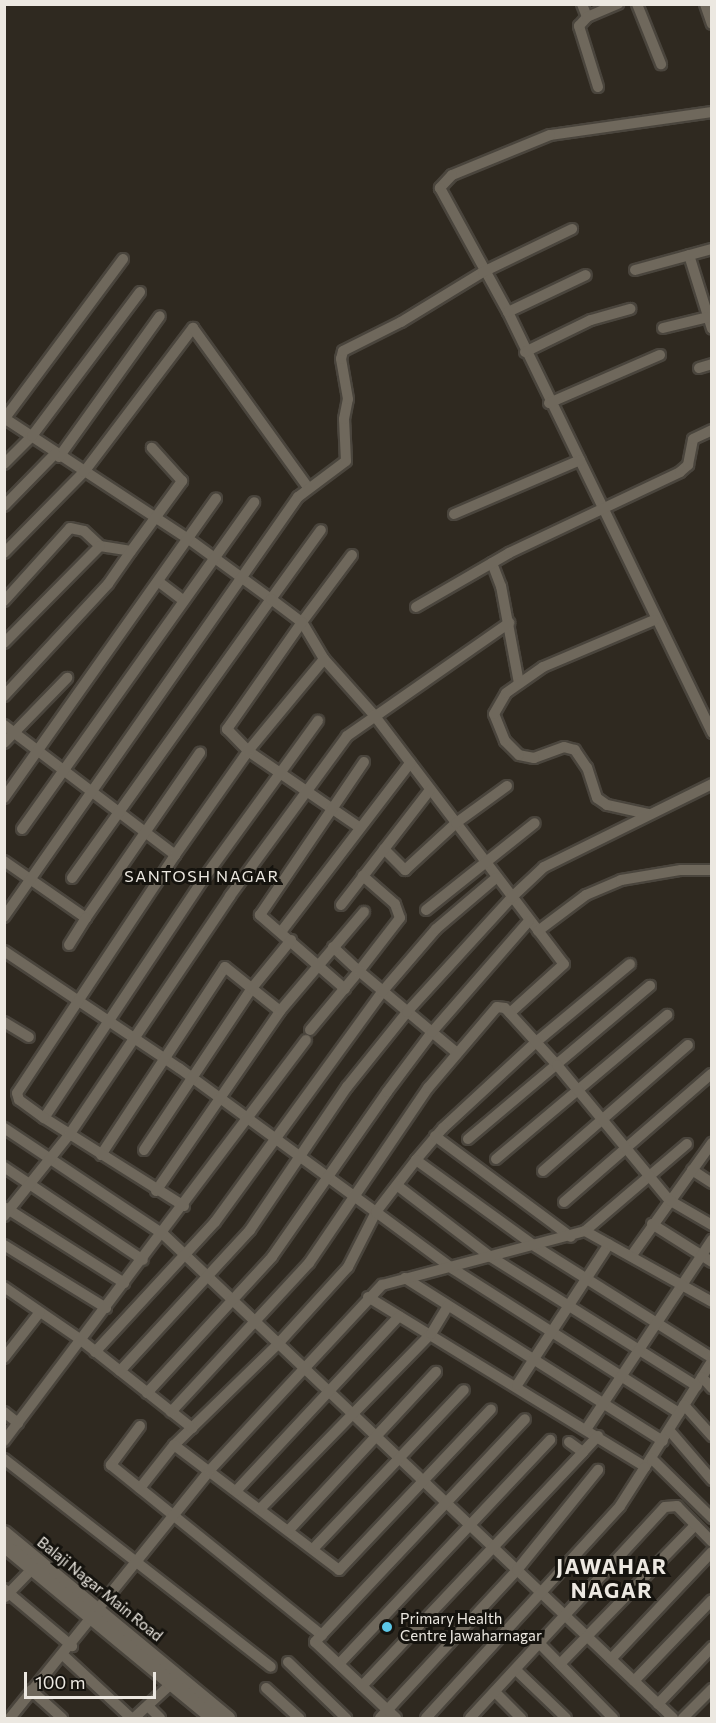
<!DOCTYPE html>
<html>
<head>
<meta charset="utf-8">
<style>
  body { margin:0 }
  #map { position:relative; width:716px; height:1723px; overflow:hidden; background:#2f2920; font-family:Commissioner,sans-serif }
  div>[style] { position:absolute }
  [style*='--x'] { left:calc(var(--x)*1px); top:calc(var(--y)*1px); width:calc(var(--w)*1px); rotate:calc(var(--a)*1deg) }
  .roads { filter:drop-shadow(2px 0 #4a453d) drop-shadow(-2px 0 #4a453d) drop-shadow(0 2px #4a453d) drop-shadow(0 -2px #4a453d) }
  .minor>* { height:10px; margin:-5px; padding:0 5px; transform-origin:5px; border-radius:5px; background:#6f685c }
  .tertiary>* { height:14px; margin:-7px; padding:0 7px; transform-origin:7px; border-radius:7px; background:#6f685c }
  .dots>* { width:16px; height:16px; translate:-50% -50%; box-sizing:border-box; border:3px solid #15130e; border-radius:50% }
  span { translate:-50% -50%; white-space:nowrap; text-align:center; line-height:1.15; -webkit-text-stroke:6px #15130e; paint-order:stroke }
  .street-label { font-size:15px; color:#ece8e1 }
  .poi-label { font-size:15px; color:#ece8e1 }
  .left { translate:0 -50%; text-align:left }
  .neighbourhood-label { font-size:16px; color:#ece8e1; letter-spacing:1.5px }
  .district-label { font-size:21px; color:#ece8e1; font-weight:700; letter-spacing:1.5px }
  .frame { position:absolute; inset:0; border:6px solid #ece8e1; pointer-events:none }
  .scale { position:absolute; left:24px; top:1672px; width:132px; height:27px; box-sizing:border-box; border:3px solid #ece8e1; border-top:0; padding-left:8px; font-size:18px; line-height:21px; white-space:nowrap; color:#ece8e1; -webkit-text-stroke:4px #15130e; paint-order:stroke }
</style>
</head>
<body>
<div id="map">
  <div class="roads">
    <div class="minor">
      <div style="--x:582;--y:4;--w:14;--a:69"></div>
      <div style="--x:637;--y:4;--w:65;--a:68.2"></div>
      <div style="--x:705;--y:4;--w:21;--a:71"></div>
      <div style="--x:598;--y:87;--w:64;--a:-107.3"></div>
      <div style="--x:579;--y:26;--w:12;--a:-48"></div>
      <div style="--x:587;--y:17;--w:34;--a:-23"></div>
      <div style="--x:712;--y:112;--w:164;--a:171.9"></div>
      <div style="--x:550;--y:135;--w:106;--a:157.8"></div>
      <div style="--x:452;--y:175;--w:18;--a:133"></div>
      <div style="--x:440;--y:188;--w:141;--a:61.3"></div>
      <div style="--x:508;--y:312;--w:468;--a:64.1"></div>
      <div style="--x:689;--y:255;--w:77;--a:72.7"></div>
      <div style="--x:635;--y:270;--w:80;--a:-15.3"></div>
      <div style="--x:508;--y:312;--w:86;--a:-25.4"></div>
      <div style="--x:663;--y:328;--w:46;--a:-13.7"></div>
      <div style="--x:525;--y:352;--w:73;--a:-25.9"></div>
      <div style="--x:591;--y:320;--w:41;--a:-15.8"></div>
      <div style="--x:699;--y:368;--w:14;--a:-17"></div>
      <div style="--x:549;--y:403;--w:121;--a:-23.4"></div>
      <div style="--x:4;--y:418;--w:222;--a:33.3"></div>
      <div style="--x:190;--y:540;--w:100;--a:36.1"></div>
      <div style="--x:271;--y:599;--w:85;--a:-54.1"></div>
      <div style="--x:5;--y:418;--w:198;--a:-53.4"></div>
      <div style="--x:59;--y:457;--w:173;--a:-54.4"></div>
      <div style="--x:4;--y:464;--w:40;--a:-45"></div>
      <div style="--x:32;--y:436;--w:180;--a:-53.1"></div>
      <div style="--x:4;--y:506;--w:73;--a:-45.6"></div>
      <div style="--x:454;--y:514;--w:137;--a:-23.2"></div>
      <div style="--x:4;--y:553;--w:114;--a:-45.4"></div>
      <div style="--x:84;--y:472;--w:181;--a:-52.9"></div>
      <div style="--x:193;--y:328;--w:195;--a:54.2"></div>
      <div style="--x:352;--y:555;--w:84;--a:126.7"></div>
      <div style="--x:302;--y:622;--w:43;--a:59.3"></div>
      <div style="--x:324;--y:659;--w:75;--a:48.2"></div>
      <div style="--x:374;--y:715;--w:313;--a:52.7"></div>
      <div style="--x:564;--y:964;--w:73;--a:137.8"></div>
      <div style="--x:492;--y:563;--w:25;--a:69"></div>
      <div style="--x:501;--y:586;--w:99;--a:79.5"></div>
      <div style="--x:159;--y:582;--w:31;--a:37"></div>
      <div style="--x:4;--y:601;--w:98;--a:-47.9"></div>
      <div style="--x:70;--y:528;--w:14;--a:12"></div>
      <div style="--x:84;--y:531;--w:22;--a:43"></div>
      <div style="--x:100;--y:546;--w:31;--a:9"></div>
      <div style="--x:131;--y:551;--w:87;--a:-53.9"></div>
      <div style="--x:182;--y:481;--w:45;--a:-132.3"></div>
      <div style="--x:416;--y:607;--w:108;--a:-30.1"></div>
      <div style="--x:509;--y:553;--w:189;--a:-25.3"></div>
      <div style="--x:680;--y:472;--w:11;--a:-41"></div>
      <div style="--x:688;--y:465;--w:26;--a:-79"></div>
      <div style="--x:693;--y:439;--w:21;--a:-25"></div>
      <div style="--x:4;--y:643;--w:136;--a:-45.3"></div>
      <div style="--x:4;--y:696;--w:153;--a:-47.1"></div>
      <div style="--x:108;--y:584;--w:40;--a:-55.1"></div>
      <div style="--x:4;--y:725;--w:215;--a:37.2"></div>
      <div style="--x:4;--y:743;--w:91;--a:-45.9"></div>
      <div style="--x:4;--y:798;--w:367;--a:-54.7"></div>
      <div style="--x:648;--y:814;--w:42;--a:-167.6"></div>
      <div style="--x:607;--y:805;--w:12;--a:-145"></div>
      <div style="--x:597;--y:798;--w:32;--a:-108"></div>
      <div style="--x:587;--y:768;--w:22;--a:-124"></div>
      <div style="--x:575;--y:750;--w:11;--a:-165"></div>
      <div style="--x:564;--y:747;--w:32;--a:160"></div>
      <div style="--x:534;--y:758;--w:15;--a:-169"></div>
      <div style="--x:519;--y:755;--w:20;--a:-135"></div>
      <div style="--x:505;--y:741;--w:29;--a:-112"></div>
      <div style="--x:494;--y:714;--w:24;--a:-60"></div>
      <div style="--x:506;--y:693;--w:45;--a:-35.1"></div>
      <div style="--x:543;--y:667;--w:121;--a:-22.9"></div>
      <div style="--x:22;--y:829;--w:401;--a:-54.6"></div>
      <div style="--x:384;--y:849;--w:30;--a:45"></div>
      <div style="--x:405;--y:870;--w:69;--a:-42.7"></div>
      <div style="--x:456;--y:823;--w:63;--a:-36"></div>
      <div style="--x:4;--y:861;--w:100;--a:34.8"></div>
      <div style="--x:86;--y:918;--w:201;--a:-55.4"></div>
      <div style="--x:72;--y:878;--w:343;--a:-54.5"></div>
      <div style="--x:271;--y:599;--w:39;--a:37"></div>
      <div style="--x:302;--y:622;--w:131;--a:125"></div>
      <div style="--x:227;--y:729;--w:30;--a:46"></div>
      <div style="--x:248;--y:751;--w:135;--a:34.4"></div>
      <div style="--x:341;--y:905;--w:145;--a:-52.3"></div>
      <div style="--x:426;--y:910;--w:139;--a:-38.6"></div>
      <div style="--x:4;--y:917;--w:513;--a:-55.01"></div>
      <div style="--x:298;--y:497;--w:60;--a:-36.9"></div>
      <div style="--x:346;--y:461;--w:42;--a:-92.7"></div>
      <div style="--x:344;--y:419;--w:20;--a:-79"></div>
      <div style="--x:348;--y:399;--w:41;--a:-99.9"></div>
      <div style="--x:341;--y:359;--w:8;--a:-76"></div>
      <div style="--x:343;--y:351;--w:65;--a:-26.6"></div>
      <div style="--x:401;--y:322;--w:96;--a:-31.4"></div>
      <div style="--x:483;--y:272;--w:99;--a:-25.8"></div>
      <div style="--x:538;--y:931;--w:60;--a:-36.9"></div>
      <div style="--x:586;--y:895;--w:38;--a:-23"></div>
      <div style="--x:621;--y:880;--w:61;--a:-9.5"></div>
      <div style="--x:681;--y:870;--w:31;--a:0"></div>
      <div style="--x:281;--y:932;--w:213;--a:-52.6"></div>
      <div style="--x:69;--y:945;--w:32;--a:-58"></div>
      <div style="--x:333;--y:947;--w:35;--a:43"></div>
      <div style="--x:359;--y:971;--w:67;--a:-52.3"></div>
      <div style="--x:400;--y:918;--w:15;--a:-110"></div>
      <div style="--x:395;--y:904;--w:43;--a:-138.8"></div>
      <div style="--x:4;--y:951;--w:211;--a:33.8"></div>
      <div style="--x:179;--y:1068;--w:244;--a:36.2"></div>
      <div style="--x:376;--y:1212;--w:62;--a:117"></div>
      <div style="--x:348;--y:1267;--w:104;--a:132.3"></div>
      <div style="--x:278;--y:1344;--w:145;--a:135.8"></div>
      <div style="--x:174;--y:1445;--w:55;--a:128.3"></div>
      <div style="--x:630;--y:964;--w:122;--a:140.3"></div>
      <div style="--x:536;--y:1042;--w:127;--a:137.2"></div>
      <div style="--x:443;--y:1128;--w:42;--a:130.2"></div>
      <div style="--x:416;--y:1160;--w:148;--a:35.9"></div>
      <div style="--x:536;--y:1247;--w:208;--a:32.2"></div>
      <div style="--x:345;--y:989;--w:113;--a:-139"></div>
      <div style="--x:260;--y:915;--w:185;--a:-55.8"></div>
      <div style="--x:4;--y:1022;--w:29;--a:31"></div>
      <div style="--x:310;--y:1030;--w:77;--a:-50.3"></div>
      <div style="--x:359;--y:971;--w:128;--a:39.9"></div>
      <div style="--x:44;--y:1118;--w:285;--a:-56.3"></div>
      <div style="--x:202;--y:881;--w:198;--a:-54.1"></div>
      <div style="--x:4;--y:1128;--w:191;--a:33.7"></div>
      <div style="--x:163;--y:1234;--w:703;--a:43.5"></div>
      <div style="--x:435;--y:1136;--w:169;--a:36.6"></div>
      <div style="--x:468;--y:1139;--w:238;--a:-40.1"></div>
      <div style="--x:144;--y:1150;--w:195;--a:-56.3"></div>
      <div style="--x:252;--y:988;--w:62;--a:-50.9"></div>
      <div style="--x:101;--y:1155;--w:225;--a:-56.6"></div>
      <div style="--x:225;--y:967;--w:70;--a:38.7"></div>
      <div style="--x:496;--y:1159;--w:224;--a:-40.1"></div>
      <div style="--x:416;--y:1160;--w:66;--a:127.6"></div>
      <div style="--x:376;--y:1212;--w:96;--a:36.5"></div>
      <div style="--x:453;--y:1269;--w:268;--a:32.5"></div>
      <div style="--x:4;--y:1167;--w:167;--a:33.8"></div>
      <div style="--x:692;--y:1170;--w:24;--a:33"></div>
      <div style="--x:543;--y:1171;--w:192;--a:-41"></div>
      <div style="--x:398;--y:1186;--w:117;--a:37.4"></div>
      <div style="--x:491;--y:1257;--w:243;--a:32.1"></div>
      <div style="--x:156;--y:1191;--w:219;--a:-55.4"></div>
      <div style="--x:280;--y:1011;--w:130;--a:-49.7"></div>
      <div style="--x:564;--y:1202;--w:195;--a:-41"></div>
      <div style="--x:184;--y:1206;--w:165;--a:-147.8"></div>
      <div style="--x:44;--y:1118;--w:31;--a:-144"></div>
      <div style="--x:19;--y:1100;--w:7;--a:-106"></div>
      <div style="--x:17;--y:1093;--w:286;--a:-56.4"></div>
      <div style="--x:175;--y:855;--w:127;--a:-54.9"></div>
      <div style="--x:248;--y:751;--w:119;--a:-50.4"></div>
      <div style="--x:6;--y:1208;--w:140;--a:32.4"></div>
      <div style="--x:4;--y:1216;--w:104;--a:-51.3"></div>
      <div style="--x:69;--y:1135;--w:288;--a:-56"></div>
      <div style="--x:230;--y:896;--w:198;--a:-53.8"></div>
      <div style="--x:347;--y:736;--w:198;--a:-34.9"></div>
      <div style="--x:652;--y:1224;--w:71;--a:32.3"></div>
      <div style="--x:585;--y:1231;--w:134;--a:-40.5"></div>
      <div style="--x:4;--y:1245;--w:120;--a:31.7"></div>
      <div style="--x:632;--y:1255;--w:138;--a:-54.5"></div>
      <div style="--x:405;--y:1278;--w:305;--a:32.3"></div>
      <div style="--x:4;--y:1287;--w:93;--a:34.5"></div>
      <div style="--x:81;--y:1340;--w:142;--a:38.4"></div>
      <div style="--x:368;--y:1297;--w:325;--a:31.5"></div>
      <div style="--x:645;--y:1467;--w:125;--a:-57.7"></div>
      <div style="--x:95;--y:1352;--w:177;--a:-47.3"></div>
      <div style="--x:215;--y:1222;--w:284;--a:-54"></div>
      <div style="--x:382;--y:992;--w:83;--a:-49.4"></div>
      <div style="--x:436;--y:929;--w:79;--a:-40.4"></div>
      <div style="--x:4;--y:1358;--w:58;--a:-52"></div>
      <div style="--x:120;--y:1371;--w:192;--a:-47.3"></div>
      <div style="--x:250;--y:1230;--w:173;--a:-55.9"></div>
      <div style="--x:347;--y:1087;--w:96;--a:-51.3"></div>
      <div style="--x:407;--y:1012;--w:154;--a:-47.6"></div>
      <div style="--x:511;--y:898;--w:45;--a:-43.2"></div>
      <div style="--x:544;--y:867;--w:187;--a:-26.3"></div>
      <div style="--x:702;--y:1377;--w:15;--a:48"></div>
      <div style="--x:517;--y:1385;--w:168;--a:-56.9"></div>
      <div style="--x:147;--y:1393;--w:185;--a:-47.4"></div>
      <div style="--x:272;--y:1257;--w:201;--a:-55.1"></div>
      <div style="--x:387;--y:1092;--w:75;--a:-53.1"></div>
      <div style="--x:432;--y:1032;--w:147;--a:-48.9"></div>
      <div style="--x:684;--y:1405;--w:42;--a:47.9"></div>
      <div style="--x:4;--y:1412;--w:18;--a:38"></div>
      <div style="--x:171;--y:1412;--w:203;--a:-47.2"></div>
      <div style="--x:309;--y:1263;--w:212;--a:-55.8"></div>
      <div style="--x:428;--y:1088;--w:106;--a:-49.6"></div>
      <div style="--x:497;--y:1007;--w:8;--a:7"></div>
      <div style="--x:505;--y:1008;--w:77;--a:47.6"></div>
      <div style="--x:557;--y:1065;--w:175;--a:50.3"></div>
      <div style="--x:669;--y:1200;--w:50;--a:30.2"></div>
      <div style="--x:140;--y:1426;--w:49;--a:126.6"></div>
      <div style="--x:111;--y:1465;--w:271;--a:38.9"></div>
      <div style="--x:587;--y:1428;--w:226;--a:-56.4"></div>
      <div style="--x:669;--y:1430;--w:66;--a:49.3"></div>
      <div style="--x:4;--y:1441;--w:502;--a:-53.02"></div>
      <div style="--x:569;--y:1442;--w:17;--a:36"></div>
      <div style="--x:583;--y:1452;--w:22;--a:-47"></div>
      <div style="--x:174;--y:1445;--w:207;--a:37.1"></div>
      <div style="--x:339;--y:1570;--w:221;--a:-46.6"></div>
      <div style="--x:651;--y:1458;--w:86;--a:44.5"></div>
      <div style="--x:4;--y:1459;--w:338;--a:37.9"></div>
      <div style="--x:236;--y:1491;--w:239;--a:-47"></div>
      <div style="--x:261;--y:1508;--w:243;--a:-45.7"></div>
      <div style="--x:431;--y:1334;--w:33;--a:-59"></div>
      <div style="--x:289;--y:1530;--w:216;--a:-47.1"></div>
      <div style="--x:313;--y:1549;--w:219;--a:-46.5"></div>
      <div style="--x:4;--y:1589;--w:89;--a:40"></div>
      <div style="--x:5;--y:1597;--w:39;--a:-46"></div>
      <div style="--x:540;--y:1644;--w:104;--a:45.4"></div>
      <div style="--x:63;--y:1655;--w:93;--a:42.8"></div>
      <div style="--x:611;--y:1659;--w:147;--a:-46.7"></div>
      <div style="--x:288;--y:1662;--w:81;--a:44"></div>
      <div style="--x:339;--y:1664;--w:308;--a:-46.7"></div>
      <div style="--x:560;--y:1664;--w:194;--a:-45.8"></div>
      <div style="--x:516;--y:1670;--w:69;--a:43.8"></div>
      <div style="--x:634;--y:1681;--w:112;--a:-46.1"></div>
      <div style="--x:362;--y:1686;--w:322;--a:-46.6"></div>
      <div style="--x:266;--y:1688;--w:45;--a:42.3"></div>
      <div style="--x:31;--y:1690;--w:42;--a:42.1"></div>
      <div style="--x:495;--y:1692;--w:37;--a:45"></div>
      <div style="--x:658;--y:1704;--w:79;--a:-46.5"></div>
      <div style="--x:148;--y:1706;--w:17;--a:45"></div>
      <div style="--x:10;--y:1718;--w:319;--a:-51.1"></div>
      <div style="--x:210;--y:1470;--w:253;--a:-47.1"></div>
      <div style="--x:382;--y:1285;--w:210;--a:-14.9"></div>
      <div style="--x:585;--y:1231;--w:145;--a:29.2"></div>
      <div style="--x:134;--y:1718;--w:52;--a:-42.6"></div>
      <div style="--x:380;--y:1718;--w:202;--a:-47.2"></div>
      <div style="--x:517;--y:1570;--w:129;--a:-51"></div>
      <div style="--x:396;--y:1718;--w:111;--a:-136.8"></div>
      <div style="--x:315;--y:1642;--w:306;--a:-46.7"></div>
      <div style="--x:426;--y:1718;--w:287;--a:-47.5"></div>
      <div style="--x:620;--y:1506;--w:46;--a:-57.3"></div>
      <div style="--x:470;--y:1718;--w:287;--a:-47.3"></div>
      <div style="--x:665;--y:1507;--w:12;--a:-5"></div>
      <div style="--x:677;--y:1506;--w:50;--a:45.8"></div>
      <div style="--x:683;--y:1718;--w:41;--a:-45"></div>
    </div>
    <div class="tertiary">
      <div style="--x:4;--y:1533;--w:291;--a:39.6"></div>
      <div style="--x:4;--y:1545;--w:271;--a:39.6"></div>
    </div>
  </div>
  <div class="dots">
    <div style="left:387px;top:1627px;background:#5cc7e7"></div>
  </div>
  <div class="street-label">
    <span style="left:100px;top:1589px;rotate:39deg">Balaji Nagar Main Road</span>
  </div>
  <div class="poi-label">
    <span class="left" style="left:400px;top:1627px">Primary Health<br>Centre Jawaharnagar</span>
  </div>
  <div class="neighbourhood-label">
    <span style="left:202px;top:876px">SANTOSH NAGAR</span>
  </div>
  <div class="district-label">
    <span style="left:612px;top:1578px">JAWAHAR<br>NAGAR</span>
  </div>
  <div class="frame"></div>
  <div class="scale">100 m</div>
</div>
</body>
</html>
